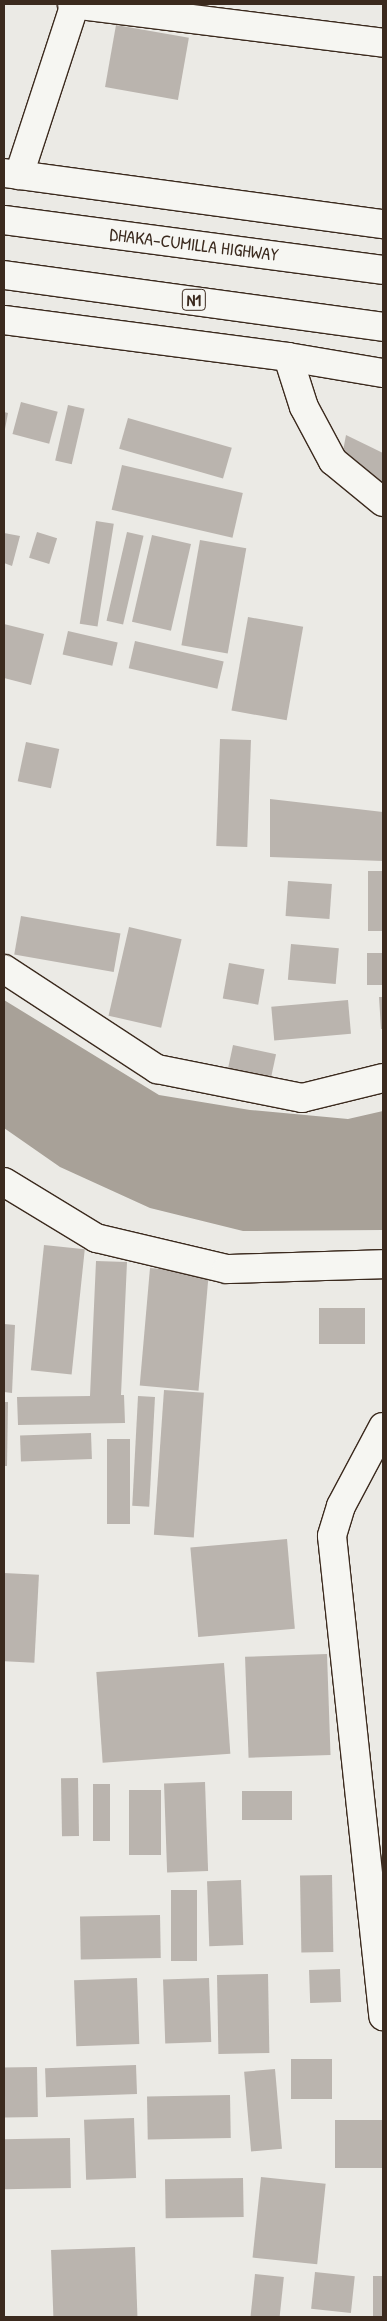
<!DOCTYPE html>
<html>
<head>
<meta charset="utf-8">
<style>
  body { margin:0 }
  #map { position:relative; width:387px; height:2321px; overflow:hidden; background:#ebeae5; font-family:"Patrick Hand",sans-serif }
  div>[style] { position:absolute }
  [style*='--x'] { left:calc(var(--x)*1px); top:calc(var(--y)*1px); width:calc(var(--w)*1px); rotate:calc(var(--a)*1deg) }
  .water>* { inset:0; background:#a8a198 }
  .building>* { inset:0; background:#bab4ae; transform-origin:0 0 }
  .roads { filter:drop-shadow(1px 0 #3b2a1e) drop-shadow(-1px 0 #3b2a1e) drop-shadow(0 1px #3b2a1e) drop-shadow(0 -1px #3b2a1e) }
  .minor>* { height:28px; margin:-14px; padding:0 14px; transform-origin:14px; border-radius:14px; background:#f6f6f2 }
  .trunk>* { height:28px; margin:-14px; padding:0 14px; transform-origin:14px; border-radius:14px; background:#f6f6f2 }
  span { translate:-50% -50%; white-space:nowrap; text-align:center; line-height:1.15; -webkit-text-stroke:4.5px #f6f6f2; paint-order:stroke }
  .shield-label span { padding:1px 4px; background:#f6f6f2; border:1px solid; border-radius:4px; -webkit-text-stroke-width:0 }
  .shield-label { font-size:16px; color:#3b2a1e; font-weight:700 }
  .street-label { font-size:18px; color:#3b2a1e }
  .frame { position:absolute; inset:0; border:5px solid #3b2a1e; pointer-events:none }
</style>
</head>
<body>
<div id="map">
  <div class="water">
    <div style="clip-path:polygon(4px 1000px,159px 1095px,250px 1110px,348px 1119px,383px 1111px,383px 1230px,243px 1231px,150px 1208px,60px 1167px,4px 1128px)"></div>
  </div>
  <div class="building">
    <div style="left:116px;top:25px;width:74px;height:63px;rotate:10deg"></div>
    <div style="left:21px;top:402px;width:38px;height:33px;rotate:15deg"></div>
    <div style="left:68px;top:405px;width:17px;height:57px;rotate:13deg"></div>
    <div style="clip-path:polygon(4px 412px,8px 413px,5px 429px,4px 429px)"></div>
    <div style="left:128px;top:418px;width:108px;height:32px;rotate:16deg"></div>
    <div style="clip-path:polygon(346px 435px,383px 453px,383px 495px,343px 451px)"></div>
    <div style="left:122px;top:465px;width:124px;height:46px;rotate:13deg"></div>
    <div style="left:96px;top:521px;width:18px;height:104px;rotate:9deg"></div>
    <div style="left:37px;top:532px;width:21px;height:27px;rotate:17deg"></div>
    <div style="left:127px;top:532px;width:17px;height:91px;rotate:13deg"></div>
    <div style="clip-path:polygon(4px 533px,20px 536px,12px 566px,4px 563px)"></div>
    <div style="left:152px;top:535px;width:40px;height:89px;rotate:13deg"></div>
    <div style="left:200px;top:540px;width:47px;height:107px;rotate:10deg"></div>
    <div style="left:248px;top:617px;width:56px;height:95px;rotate:10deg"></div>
    <div style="clip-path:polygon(4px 624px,44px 634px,31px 685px,4px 678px)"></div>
    <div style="left:68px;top:631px;width:51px;height:24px;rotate:13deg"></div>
    <div style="left:135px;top:641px;width:91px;height:28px;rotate:13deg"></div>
    <div style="left:220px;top:739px;width:31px;height:107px;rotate:2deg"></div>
    <div style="left:26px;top:742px;width:34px;height:40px;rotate:12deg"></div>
    <div style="clip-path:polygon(270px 799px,383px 812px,383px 861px,270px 857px)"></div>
    <div style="left:368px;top:871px;width:15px;height:60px"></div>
    <div style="left:288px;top:881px;width:44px;height:35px;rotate:4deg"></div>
    <div style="left:21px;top:916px;width:101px;height:39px;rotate:10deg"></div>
    <div style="left:129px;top:927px;width:54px;height:91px;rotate:13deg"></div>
    <div style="left:291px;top:944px;width:48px;height:36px;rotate:5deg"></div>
    <div style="left:367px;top:953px;width:16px;height:32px"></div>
    <div style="left:229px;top:963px;width:36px;height:36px;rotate:10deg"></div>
    <div style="clip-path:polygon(379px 997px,383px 997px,383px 1029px,381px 1029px)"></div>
    <div style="left:348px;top:1000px;width:34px;height:77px;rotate:85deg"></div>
    <div style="left:233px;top:1045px;width:44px;height:25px;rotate:12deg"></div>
    <div style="left:44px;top:1245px;width:41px;height:126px;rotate:6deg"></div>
    <div style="clip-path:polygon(96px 1261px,127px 1262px,121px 1395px,124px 1395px,125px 1423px,18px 1425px,17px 1397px,90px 1396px)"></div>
    <div style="left:150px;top:1268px;width:59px;height:118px;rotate:5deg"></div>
    <div style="left:319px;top:1308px;width:46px;height:36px"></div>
    <div style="clip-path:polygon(4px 1324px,15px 1325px,12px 1393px,4px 1392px)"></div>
    <div style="left:164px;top:1390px;width:40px;height:145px;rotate:4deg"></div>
    <div style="left:138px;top:1396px;width:17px;height:110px;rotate:3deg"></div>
    <div style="clip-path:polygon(4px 1402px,8px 1402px,7px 1466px,4px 1466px)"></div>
    <div style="left:91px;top:1433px;width:26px;height:71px;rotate:88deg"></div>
    <div style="left:107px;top:1439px;width:23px;height:85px"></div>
    <div style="left:287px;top:1539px;width:90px;height:97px;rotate:85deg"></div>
    <div style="left:4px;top:1573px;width:35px;height:88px;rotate:3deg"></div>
    <div style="left:327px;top:1654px;width:101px;height:82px;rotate:88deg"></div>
    <div style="left:224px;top:1663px;width:91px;height:128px;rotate:86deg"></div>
    <div style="left:78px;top:1778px;width:58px;height:17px;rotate:89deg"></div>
    <div style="left:205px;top:1782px;width:89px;height:41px;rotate:88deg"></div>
    <div style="left:93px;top:1784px;width:17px;height:57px"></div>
    <div style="left:129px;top:1790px;width:32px;height:65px"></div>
    <div style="left:292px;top:1791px;width:29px;height:50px;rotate:90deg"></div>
    <div style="left:332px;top:1875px;width:77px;height:32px;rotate:89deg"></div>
    <div style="left:241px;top:1880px;width:65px;height:34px;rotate:88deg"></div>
    <div style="left:171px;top:1890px;width:26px;height:71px"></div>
    <div style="left:160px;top:1915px;width:43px;height:80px;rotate:89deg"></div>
    <div style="left:340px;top:1969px;width:33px;height:31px;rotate:88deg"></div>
    <div style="left:268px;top:1974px;width:79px;height:51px;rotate:89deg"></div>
    <div style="left:137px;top:1978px;width:66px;height:63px;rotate:88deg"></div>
    <div style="left:209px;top:1978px;width:64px;height:46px;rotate:88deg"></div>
    <div style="left:332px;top:2059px;width:40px;height:41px;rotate:90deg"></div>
    <div style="left:136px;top:2065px;width:29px;height:91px;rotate:88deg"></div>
    <div style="left:37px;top:2067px;width:50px;height:33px;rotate:89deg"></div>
    <div style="left:275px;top:2069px;width:80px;height:31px;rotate:85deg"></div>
    <div style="left:230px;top:2095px;width:43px;height:83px;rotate:89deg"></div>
    <div style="left:134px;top:2118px;width:60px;height:50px;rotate:88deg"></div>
    <div style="left:383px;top:2120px;width:48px;height:48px;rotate:90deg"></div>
    <div style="left:70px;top:2138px;width:50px;height:66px;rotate:89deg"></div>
    <div style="left:261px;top:2177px;width:65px;height:81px;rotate:6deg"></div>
    <div style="left:243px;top:2178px;width:39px;height:78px;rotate:89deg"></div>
    <div style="left:135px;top:2247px;width:70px;height:84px;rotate:88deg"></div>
    <div style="left:315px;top:2272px;width:40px;height:37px;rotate:6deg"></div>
    <div style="left:255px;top:2274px;width:29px;height:43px;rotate:6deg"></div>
    <div style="left:383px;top:2276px;width:41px;height:10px;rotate:90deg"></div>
  </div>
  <div class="roads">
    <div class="minor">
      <div style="--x:72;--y:4;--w:313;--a:7.1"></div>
      <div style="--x:19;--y:175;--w:180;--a:-71.9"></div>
      <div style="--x:288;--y:357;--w:52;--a:72.3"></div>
      <div style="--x:304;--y:407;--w:61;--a:61.8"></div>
      <div style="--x:333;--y:461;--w:65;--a:39.4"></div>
      <div style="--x:4;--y:969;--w:183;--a:33.2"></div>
      <div style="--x:157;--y:1069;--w:148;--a:11.3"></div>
      <div style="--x:302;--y:1098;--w:83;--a:-13.9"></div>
      <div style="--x:4;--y:1182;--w:108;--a:31.3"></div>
      <div style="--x:96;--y:1238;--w:135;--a:13.3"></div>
      <div style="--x:227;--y:1269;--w:156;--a:-1.8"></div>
      <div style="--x:383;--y:1427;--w:89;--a:118"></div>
      <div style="--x:341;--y:1506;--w:31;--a:107"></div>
      <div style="--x:332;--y:1536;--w:483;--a:83.9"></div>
    </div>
    <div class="trunk">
      <div style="--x:4;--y:173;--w:382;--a:7.7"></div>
      <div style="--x:4;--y:220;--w:382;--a:7.5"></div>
      <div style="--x:4;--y:275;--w:383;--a:7.8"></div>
      <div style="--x:4;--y:320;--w:286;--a:7.4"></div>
      <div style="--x:288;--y:357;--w:96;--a:9.6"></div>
    </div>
  </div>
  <div class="shield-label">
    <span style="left:194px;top:300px">N1</span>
  </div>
  <div class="street-label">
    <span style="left:194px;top:245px;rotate:7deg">DHAKA–CUMILLA HIGHWAY</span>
  </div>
  <div class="frame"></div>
</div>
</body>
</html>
